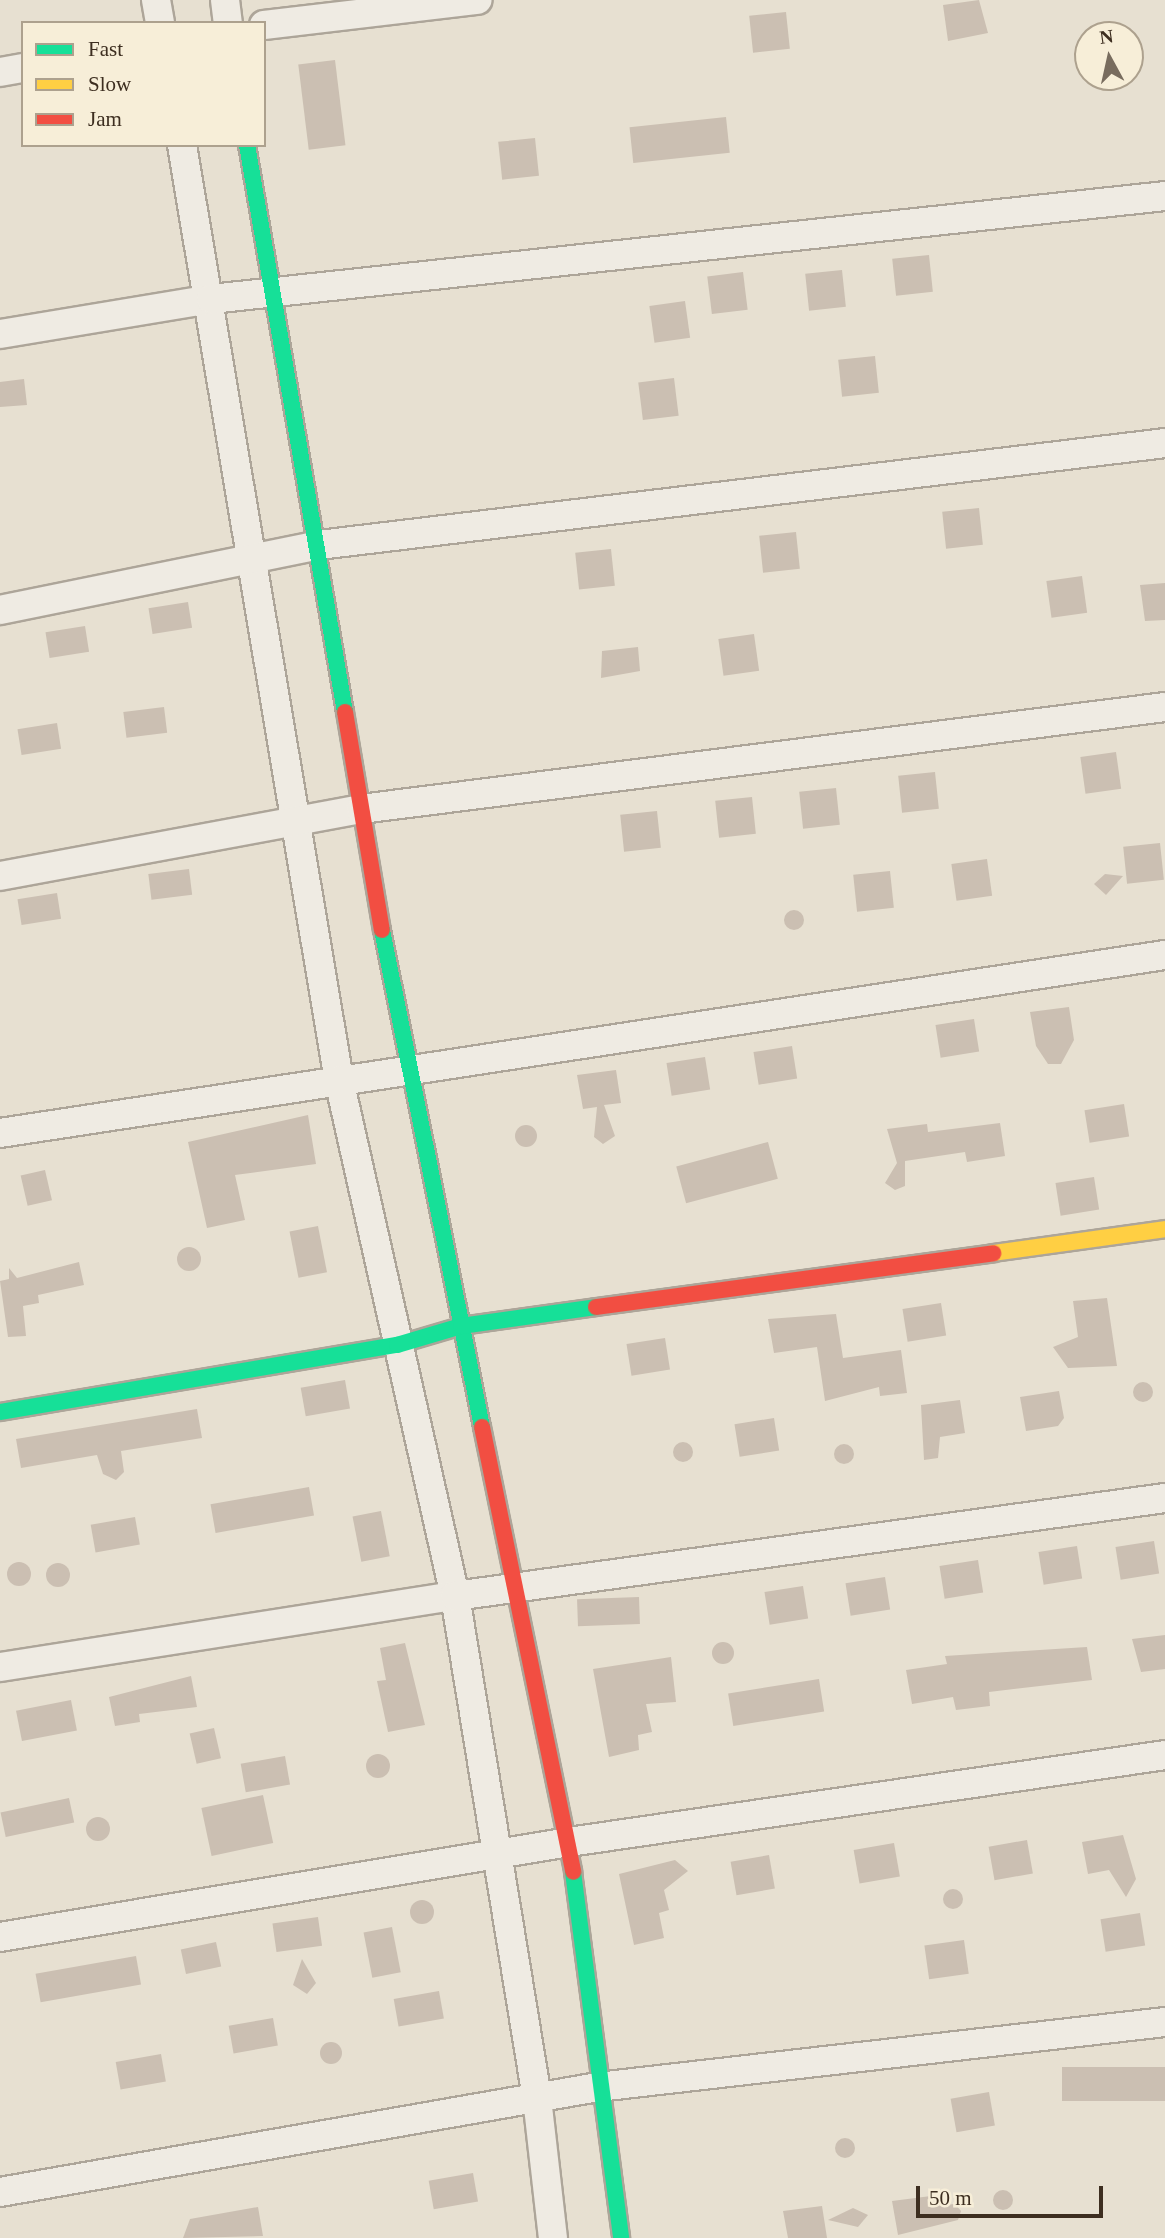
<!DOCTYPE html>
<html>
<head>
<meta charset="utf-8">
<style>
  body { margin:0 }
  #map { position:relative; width:1165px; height:2238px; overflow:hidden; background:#e7e0d1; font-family:Georgia,serif }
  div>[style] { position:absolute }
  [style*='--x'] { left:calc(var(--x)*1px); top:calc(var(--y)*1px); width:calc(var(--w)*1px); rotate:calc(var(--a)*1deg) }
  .building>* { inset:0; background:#cbbfb2; transform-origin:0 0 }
  .round { border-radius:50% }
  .roads { filter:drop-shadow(2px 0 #ada599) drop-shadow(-2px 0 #ada599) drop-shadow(0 2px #ada599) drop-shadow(0 -2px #ada599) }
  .street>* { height:28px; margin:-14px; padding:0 14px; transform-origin:14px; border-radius:14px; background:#efebe3 }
  .fast>* { height:16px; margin:-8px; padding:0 8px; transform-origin:8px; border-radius:8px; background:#16e098 }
  .slow>* { height:16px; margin:-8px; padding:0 8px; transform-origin:8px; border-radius:8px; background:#ffcf43 }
  .jam>* { height:16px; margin:-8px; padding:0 8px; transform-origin:8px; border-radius:8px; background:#f24e42 }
  span { translate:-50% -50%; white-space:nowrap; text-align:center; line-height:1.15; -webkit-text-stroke:5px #f7eed8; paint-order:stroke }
  .legend { position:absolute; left:21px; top:21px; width:245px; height:126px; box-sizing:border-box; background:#f7eed8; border:2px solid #ada18e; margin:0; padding:9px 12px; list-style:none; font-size:21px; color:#3d2e20 }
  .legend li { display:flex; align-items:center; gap:14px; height:35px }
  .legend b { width:35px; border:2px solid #ada18e }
  .north { position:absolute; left:1074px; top:21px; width:70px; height:70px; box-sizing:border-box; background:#f7eed8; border:2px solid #ada18e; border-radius:50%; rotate:352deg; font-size:19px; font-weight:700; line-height:28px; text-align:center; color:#3d2e20 }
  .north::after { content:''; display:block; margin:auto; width:24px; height:32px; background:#786c5e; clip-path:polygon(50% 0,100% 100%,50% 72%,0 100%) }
  .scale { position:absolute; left:916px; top:2186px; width:187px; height:32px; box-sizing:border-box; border:4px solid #3d2e20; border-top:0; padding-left:9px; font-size:21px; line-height:24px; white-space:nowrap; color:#3d2e20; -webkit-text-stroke:5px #f7eed8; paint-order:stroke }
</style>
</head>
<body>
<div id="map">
  <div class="building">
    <div style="clip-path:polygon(979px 0,988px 33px,948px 41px,943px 5px)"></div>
    <div style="left:786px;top:12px;width:37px;height:37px;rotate:84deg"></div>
    <div style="left:335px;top:60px;width:86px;height:37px;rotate:83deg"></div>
    <div style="left:726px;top:117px;width:36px;height:97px;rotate:84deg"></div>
    <div style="left:535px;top:138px;width:38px;height:37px;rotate:84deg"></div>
    <div style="left:929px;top:255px;width:37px;height:37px;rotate:84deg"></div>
    <div style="left:842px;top:270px;width:37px;height:37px;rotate:84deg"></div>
    <div style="left:743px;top:272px;width:38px;height:36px;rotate:83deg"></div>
    <div style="left:685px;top:301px;width:37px;height:36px;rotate:82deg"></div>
    <div style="left:875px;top:356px;width:37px;height:37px;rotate:84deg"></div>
    <div style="left:674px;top:378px;width:38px;height:36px;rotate:83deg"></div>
    <div style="clip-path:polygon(24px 379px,27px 405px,0 407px,0 382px)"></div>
    <div style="left:979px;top:508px;width:37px;height:37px;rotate:84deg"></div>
    <div style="left:796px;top:532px;width:37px;height:37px;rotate:84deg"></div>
    <div style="left:611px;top:549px;width:37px;height:36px;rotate:84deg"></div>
    <div style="left:1082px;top:576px;width:37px;height:36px;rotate:82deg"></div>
    <div style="clip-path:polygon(1165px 583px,1165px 620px,1145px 621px,1140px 585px)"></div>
    <div style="left:188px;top:602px;width:26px;height:40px;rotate:81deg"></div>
    <div style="left:85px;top:626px;width:26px;height:40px;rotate:81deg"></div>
    <div style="left:754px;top:634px;width:37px;height:36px;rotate:82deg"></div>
    <div style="clip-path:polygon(638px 647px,640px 671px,601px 678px,602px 651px)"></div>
    <div style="left:164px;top:707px;width:26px;height:41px;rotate:83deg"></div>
    <div style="left:57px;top:723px;width:26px;height:40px;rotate:81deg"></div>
    <div style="left:1116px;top:752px;width:37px;height:36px;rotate:82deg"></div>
    <div style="left:935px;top:772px;width:37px;height:37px;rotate:84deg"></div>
    <div style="left:836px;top:788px;width:37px;height:37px;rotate:84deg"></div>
    <div style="left:752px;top:797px;width:37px;height:37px;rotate:84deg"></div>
    <div style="left:657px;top:811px;width:37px;height:37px;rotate:84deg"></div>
    <div style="left:1160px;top:843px;width:37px;height:37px;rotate:84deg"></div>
    <div style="left:987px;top:859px;width:37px;height:36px;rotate:82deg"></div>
    <div style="left:189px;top:869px;width:26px;height:41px;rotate:83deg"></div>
    <div style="left:890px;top:871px;width:37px;height:37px;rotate:84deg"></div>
    <div style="clip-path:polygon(1105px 874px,1123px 876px,1106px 895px,1094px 884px)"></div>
    <div style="left:57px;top:893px;width:26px;height:40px;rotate:81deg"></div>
    <div class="round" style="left:784px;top:910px;width:20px;height:20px"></div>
    <div style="clip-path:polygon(1069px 1007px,1074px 1040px,1061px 1064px,1048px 1064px,1036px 1046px,1030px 1012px)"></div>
    <div style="left:974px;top:1019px;width:33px;height:39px;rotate:81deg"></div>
    <div style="left:792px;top:1046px;width:33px;height:39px;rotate:81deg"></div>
    <div style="left:705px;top:1057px;width:33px;height:39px;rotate:81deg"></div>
    <div style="clip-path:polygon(616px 1070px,621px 1103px,604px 1105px,615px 1136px,603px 1144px,594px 1137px,597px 1107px,583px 1109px,577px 1075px)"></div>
    <div style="left:1124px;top:1104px;width:33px;height:40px;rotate:81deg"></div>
    <div style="clip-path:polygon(308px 1115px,316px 1164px,235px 1175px,245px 1220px,207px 1228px,188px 1142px)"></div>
    <div style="clip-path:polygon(1000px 1123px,1005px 1156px,967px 1162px,965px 1152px,905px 1161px,905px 1186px,895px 1190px,885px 1183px,897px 1163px,887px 1129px,927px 1124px,928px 1132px)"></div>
    <div class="round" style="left:515px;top:1125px;width:22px;height:22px"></div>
    <div style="left:768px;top:1142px;width:38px;height:95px;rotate:75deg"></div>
    <div style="left:45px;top:1170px;width:31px;height:25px;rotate:77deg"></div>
    <div style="left:1094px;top:1177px;width:33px;height:39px;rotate:81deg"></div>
    <div style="left:318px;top:1226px;width:47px;height:29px;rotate:79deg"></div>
    <div class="round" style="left:177px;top:1247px;width:24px;height:24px"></div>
    <div style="clip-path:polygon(79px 1262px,84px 1285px,38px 1295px,39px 1303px,23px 1306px,26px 1336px,8px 1337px,0 1281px,9px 1279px,9px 1268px,17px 1278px)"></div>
    <div style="clip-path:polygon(1107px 1298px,1117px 1366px,1068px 1368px,1053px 1347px,1078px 1337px,1073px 1301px)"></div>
    <div style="left:941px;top:1303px;width:33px;height:39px;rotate:81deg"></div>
    <div style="clip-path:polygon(836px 1314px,843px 1358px,901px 1350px,907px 1393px,880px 1396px,879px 1387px,825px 1401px,817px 1347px,774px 1353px,768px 1319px)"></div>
    <div style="left:665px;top:1338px;width:32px;height:39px;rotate:81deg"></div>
    <div style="left:345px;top:1380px;width:29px;height:45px;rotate:80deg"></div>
    <div class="round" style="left:1133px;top:1382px;width:20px;height:20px"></div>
    <div style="clip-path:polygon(1059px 1391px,1064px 1418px,1058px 1426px,1026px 1431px,1020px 1397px)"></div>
    <div style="clip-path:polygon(960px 1400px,965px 1433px,940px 1437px,938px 1458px,924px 1460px,921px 1405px)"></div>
    <div style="clip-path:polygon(197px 1409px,202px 1438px,121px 1451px,124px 1472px,116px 1480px,103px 1474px,97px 1455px,21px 1468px,16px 1439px)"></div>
    <div style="left:774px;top:1418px;width:33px;height:40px;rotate:81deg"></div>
    <div class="round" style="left:673px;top:1442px;width:20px;height:20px"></div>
    <div class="round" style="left:834px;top:1444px;width:20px;height:20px"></div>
    <div style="left:309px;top:1487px;width:29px;height:100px;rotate:80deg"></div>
    <div style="left:381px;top:1511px;width:46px;height:29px;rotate:79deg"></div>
    <div style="left:135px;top:1517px;width:28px;height:45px;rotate:80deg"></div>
    <div style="left:1154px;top:1541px;width:33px;height:39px;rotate:81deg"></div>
    <div style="left:1077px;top:1546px;width:33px;height:39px;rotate:81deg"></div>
    <div style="left:978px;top:1560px;width:33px;height:39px;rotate:81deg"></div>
    <div class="round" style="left:7px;top:1562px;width:24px;height:24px"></div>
    <div class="round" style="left:46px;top:1563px;width:24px;height:24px"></div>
    <div style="left:885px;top:1577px;width:33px;height:40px;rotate:81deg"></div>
    <div style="left:803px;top:1586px;width:33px;height:39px;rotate:81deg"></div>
    <div style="left:639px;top:1597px;width:27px;height:62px;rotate:88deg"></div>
    <div style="clip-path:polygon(1165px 1635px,1165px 1669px,1141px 1672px,1132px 1639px)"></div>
    <div class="round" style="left:712px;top:1642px;width:22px;height:22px"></div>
    <div style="clip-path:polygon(405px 1643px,425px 1725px,388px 1732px,377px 1681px,386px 1680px,380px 1648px)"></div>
    <div style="clip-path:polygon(1087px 1647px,1092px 1680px,989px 1692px,990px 1706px,956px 1710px,953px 1697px,912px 1704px,906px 1670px,947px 1664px,945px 1656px)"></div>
    <div style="clip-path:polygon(671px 1657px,676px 1702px,646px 1704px,652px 1732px,638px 1735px,639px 1750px,609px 1757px,593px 1669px)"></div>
    <div style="clip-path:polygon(191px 1676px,197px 1707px,139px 1714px,140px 1722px,115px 1726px,109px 1697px)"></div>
    <div style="left:819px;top:1679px;width:33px;height:92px;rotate:81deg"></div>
    <div style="left:71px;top:1700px;width:31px;height:56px;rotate:79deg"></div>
    <div style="left:214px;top:1728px;width:31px;height:25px;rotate:77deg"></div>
    <div class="round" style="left:366px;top:1754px;width:24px;height:24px"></div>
    <div style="left:285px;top:1756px;width:29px;height:45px;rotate:80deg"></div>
    <div style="left:263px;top:1795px;width:49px;height:63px;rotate:78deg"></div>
    <div style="left:69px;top:1798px;width:25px;height:70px;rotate:78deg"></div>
    <div class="round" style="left:86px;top:1817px;width:24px;height:24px"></div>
    <div style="clip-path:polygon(1123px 1835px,1136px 1879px,1126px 1897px,1109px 1870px,1088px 1874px,1082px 1842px)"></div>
    <div style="left:1027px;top:1840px;width:34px;height:39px;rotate:80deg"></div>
    <div style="left:894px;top:1843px;width:34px;height:41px;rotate:80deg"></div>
    <div style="left:769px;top:1855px;width:34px;height:39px;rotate:80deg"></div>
    <div style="clip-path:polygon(675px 1860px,688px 1871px,664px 1890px,669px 1910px,659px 1913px,664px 1938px,634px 1945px,619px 1874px)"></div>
    <div class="round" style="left:943px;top:1889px;width:20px;height:20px"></div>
    <div class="round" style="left:410px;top:1900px;width:24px;height:24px"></div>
    <div style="left:1140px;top:1913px;width:33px;height:40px;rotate:81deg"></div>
    <div style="left:318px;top:1917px;width:29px;height:46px;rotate:82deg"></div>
    <div style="left:392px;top:1927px;width:46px;height:29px;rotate:79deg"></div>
    <div style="left:964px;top:1940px;width:34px;height:40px;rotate:82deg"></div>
    <div style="left:216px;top:1942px;width:25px;height:36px;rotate:78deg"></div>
    <div style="left:136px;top:1956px;width:29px;height:102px;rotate:80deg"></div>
    <div style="clip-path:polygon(302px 1959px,316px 1983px,307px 1994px,293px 1985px)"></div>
    <div style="left:439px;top:1991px;width:28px;height:46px;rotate:80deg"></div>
    <div style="left:273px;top:2018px;width:28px;height:45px;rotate:80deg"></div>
    <div class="round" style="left:320px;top:2042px;width:22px;height:22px"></div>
    <div style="left:161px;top:2054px;width:28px;height:46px;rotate:80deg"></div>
    <div style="left:1165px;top:2067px;width:34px;height:103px;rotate:90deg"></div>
    <div style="left:989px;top:2092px;width:34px;height:39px;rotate:80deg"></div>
    <div class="round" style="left:835px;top:2138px;width:20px;height:20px"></div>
    <div style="left:473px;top:2173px;width:29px;height:45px;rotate:80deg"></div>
    <div class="round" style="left:993px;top:2190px;width:20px;height:20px"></div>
    <div style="clip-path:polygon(931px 2196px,932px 2206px,955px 2204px,961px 2211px,958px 2220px,898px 2235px,892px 2201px)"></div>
    <div style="clip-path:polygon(822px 2206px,827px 2238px,788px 2238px,783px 2211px)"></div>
    <div style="clip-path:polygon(258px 2207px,263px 2236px,183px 2238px,190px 2219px)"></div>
    <div style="clip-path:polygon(853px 2208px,868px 2215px,858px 2227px,828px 2220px)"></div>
  </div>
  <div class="roads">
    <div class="street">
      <div style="--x:156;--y:0;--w:23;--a:80"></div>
      <div style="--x:225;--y:0;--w:23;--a:83"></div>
      <div style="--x:264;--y:25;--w:215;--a:-6.7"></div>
      <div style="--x:0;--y:72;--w:23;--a:-10"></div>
      <div style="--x:182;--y:145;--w:948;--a:80.47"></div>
      <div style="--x:339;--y:1080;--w:529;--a:77.33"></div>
      <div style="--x:455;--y:1596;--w:509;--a:80.72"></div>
      <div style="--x:537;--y:2098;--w:141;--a:83.5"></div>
      <div style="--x:0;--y:334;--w:214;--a:-9.4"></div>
      <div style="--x:211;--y:299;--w:960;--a:-6.16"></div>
      <div style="--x:0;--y:610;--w:326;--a:-11.5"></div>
      <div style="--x:319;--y:545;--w:852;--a:-6.87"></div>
      <div style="--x:0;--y:876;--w:367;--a:-10.5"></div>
      <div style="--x:361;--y:809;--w:810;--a:-7.23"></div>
      <div style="--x:0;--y:1133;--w:1179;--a:-8.69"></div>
      <div style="--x:0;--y:1667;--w:461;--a:-8.9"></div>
      <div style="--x:455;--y:1596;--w:717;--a:-7.86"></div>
      <div style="--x:0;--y:1937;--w:577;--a:-9.48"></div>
      <div style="--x:569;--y:1842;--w:602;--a:-8.3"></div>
      <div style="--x:0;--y:2192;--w:607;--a:-9.96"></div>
      <div style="--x:598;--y:2087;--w:571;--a:-6.54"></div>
    </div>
    <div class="fast">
      <div style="--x:247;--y:145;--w:575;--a:80.19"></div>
      <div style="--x:382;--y:930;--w:507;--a:78.62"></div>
      <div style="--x:0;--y:1412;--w:403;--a:-9.6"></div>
      <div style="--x:397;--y:1345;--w:67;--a:-16.5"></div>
      <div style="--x:461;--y:1326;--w:136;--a:-8"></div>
      <div style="--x:573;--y:1872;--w:369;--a:82.5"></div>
    </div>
    <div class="slow">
      <div style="--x:993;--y:1253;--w:174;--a:-7.9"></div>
    </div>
    <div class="jam">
      <div style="--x:345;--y:712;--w:221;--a:80.4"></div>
      <div style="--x:596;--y:1307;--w:401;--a:-7.7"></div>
      <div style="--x:482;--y:1427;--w:454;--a:78.4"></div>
    </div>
  </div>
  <ul class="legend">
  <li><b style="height:9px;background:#16e098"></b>Fast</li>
  <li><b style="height:9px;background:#ffcf43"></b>Slow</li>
  <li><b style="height:9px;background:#f24e42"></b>Jam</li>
  </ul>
  <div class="north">N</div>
  <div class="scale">50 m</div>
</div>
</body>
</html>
